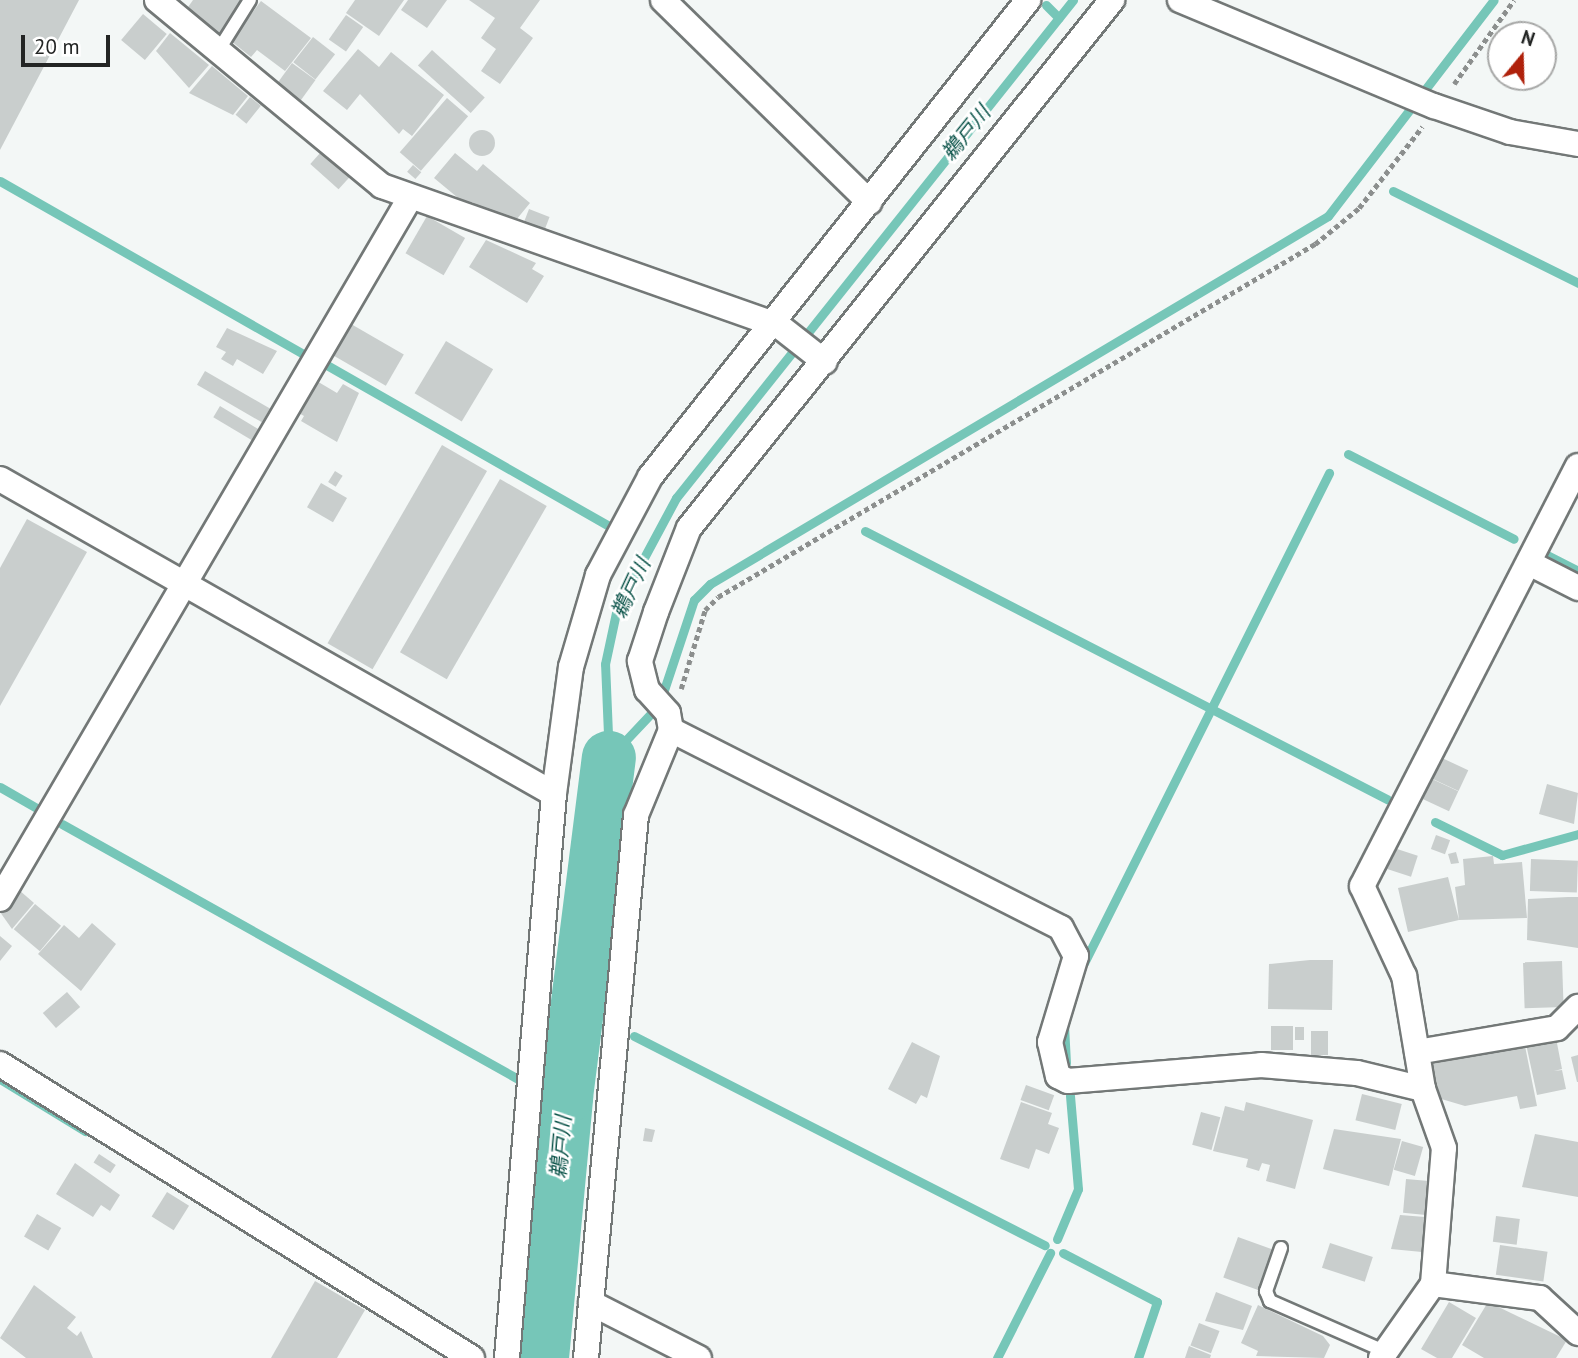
<!DOCTYPE html>
<html>
<head>
<meta charset="utf-8">
<style>
  body { margin:0 }
  #map { position:relative; width:1578px; height:1358px; overflow:hidden; background:#f3f7f6; font-family:"PT Sans","Noto Sans JP",sans-serif }
  div>[style] { position:absolute }
  [style*='--x'] { left:calc(var(--x)*1px); top:calc(var(--y)*1px); width:calc(var(--w)*1px); rotate:calc(var(--a)*1deg) }
  .stream>* { height:9px; margin:-4.5px; padding:0 4.5px; transform-origin:4.5px; border-radius:4.5px; background:#76c6b8 }
  .river>* { height:54px; margin:-27px; padding:0 27px; transform-origin:27px; border-radius:27px; background:#76c6b8 }
  .building>* { inset:0; background:#c9cecd; transform-origin:0 0 }
  .round { border-radius:50% }
  .path>* { height:4.5px; margin-top:-2.25px; transform-origin:0; background:repeating-linear-gradient(90deg,#8c8f8e 0 5px,transparent 0 8.5px) }
  .roads { filter:drop-shadow(2px 0 #737877) drop-shadow(-2px 0 #737877) drop-shadow(0 2px #737877) drop-shadow(0 -2px #737877) }
  .service>* { height:12px; margin:-6px; padding:0 6px; transform-origin:6px; border-radius:6px; background:#fff }
  .minor>* { height:24px; margin:-12px; padding:0 12px; transform-origin:12px; border-radius:12px; background:#fff }
  span { translate:-50% -50%; white-space:nowrap; text-align:center; line-height:1.15; -webkit-text-stroke:5px #fff; paint-order:stroke }
  .water-label { font-size:21px; color:#0b5349; font-style:italic }
  .north { position:absolute; left:1487px; top:21px; width:70px; height:70px; box-sizing:border-box; background:#fff; border:2px solid #a7a8a7; border-radius:50%; rotate:19deg; font-size:19px; font-weight:700; line-height:28px; text-align:center; color:#232524 }
  .north::after { content:''; display:block; margin:auto; width:24px; height:32px; background:#af210b; clip-path:polygon(50% 0,100% 100%,50% 72%,0 100%) }
  .scale { position:absolute; left:21px; top:35px; width:89px; height:32px; box-sizing:border-box; border:4px solid #232524; border-top:0; padding-left:9px; font-size:21px; line-height:24px; white-space:nowrap; color:#232524; -webkit-text-stroke:5px #fff; paint-order:stroke }
</style>
</head>
<body>
<div id="map">
  <div class="stream">
    <div style="--x:1046;--y:5;--w:18;--a:45"></div>
    <div style="--x:0;--y:181;--w:351;--a:29.7"></div>
    <div style="--x:1393;--y:191;--w:207;--a:26.4"></div>
    <div style="--x:325;--y:364;--w:331;--a:29.7"></div>
    <div style="--x:1348;--y:454;--w:186;--a:27.1"></div>
    <div style="--x:865;--y:531;--w:587;--a:27.18"></div>
    <div style="--x:1545;--y:554;--w:37;--a:27"></div>
    <div style="--x:609;--y:758;--w:73;--a:-46.7"></div>
    <div style="--x:659;--y:705;--w:111;--a:-71.6"></div>
    <div style="--x:694;--y:600;--w:23;--a:-45"></div>
    <div style="--x:710;--y:584;--w:719;--a:-30.77"></div>
    <div style="--x:1328;--y:216;--w:272;--a:-52.5"></div>
    <div style="--x:609;--y:758;--w:94;--a:-92.4"></div>
    <div style="--x:605;--y:664;--w:57;--a:-77.9"></div>
    <div style="--x:617;--y:608;--w:125;--a:-61.8"></div>
    <div style="--x:676;--y:498;--w:637;--a:-51.44"></div>
    <div style="--x:0;--y:787;--w:46;--a:29.9"></div>
    <div style="--x:1435;--y:822;--w:75;--a:26.2"></div>
    <div style="--x:1502;--y:855;--w:79;--a:-15.4"></div>
    <div style="--x:62;--y:824;--w:522;--a:29.21"></div>
    <div style="--x:1084;--y:963;--w:548;--a:-63.43"></div>
    <div style="--x:1064;--y:1025;--w:38;--a:87"></div>
    <div style="--x:634;--y:1036;--w:461;--a:27"></div>
    <div style="--x:0;--y:1079;--w:100;--a:31.5"></div>
    <div style="--x:555;--y:1095;--w:11;--a:10"></div>
    <div style="--x:1057;--y:1239;--w:54;--a:-67.2"></div>
    <div style="--x:1078;--y:1189;--w:94;--a:-94.9"></div>
    <div style="--x:1063;--y:1253;--w:106;--a:27.5"></div>
    <div style="--x:1157;--y:1302;--w:59;--a:108.7"></div>
    <div style="--x:997;--y:1358;--w:118;--a:-63.2"></div>
  </div>
  <div class="river">
    <div style="--x:542;--y:1358;--w:262;--a:-84.7"></div>
    <div style="--x:566;--y:1097;--w:342;--a:-82.8"></div>
  </div>
  <div class="building">
    <div style="clip-path:polygon(0 0,79px 0,0 150px)"></div>
    <div style="clip-path:polygon(193px 0,247px 0,222px 38px,186px 10px)"></div>
    <div style="clip-path:polygon(355px 0,404px 0,379px 36px,346px 13px)"></div>
    <div style="clip-path:polygon(408px 0,447px 0,427px 28px,401px 10px)"></div>
    <div style="clip-path:polygon(469px 0,540px 0,520px 28px,533px 38px,500px 84px,481px 71px,496px 49px,481px 38px,495px 18px)"></div>
    <div style="clip-path:polygon(261px 1px,311px 38px,285px 71px,257px 50px,251px 57px,231px 41px)"></div>
    <div style="left:143px;top:14px;width:31px;height:34px;rotate:40deg"></div>
    <div style="left:346px;top:15px;width:21px;height:30px;rotate:35deg"></div>
    <div style="clip-path:polygon(170px 33px,209px 65px,189px 88px,156px 51px)"></div>
    <div style="left:313px;top:37px;width:28px;height:32px;rotate:38deg"></div>
    <div style="clip-path:polygon(358px 49px,379px 67px,391px 52px,444px 95px,412px 136px,403px 129px,399px 134px,360px 94px,347px 110px,323px 91px)"></div>
    <div style="left:432px;top:50px;width:71px;height:21px;rotate:42deg"></div>
    <div style="left:292px;top:63px;width:29px;height:28px;rotate:36deg"></div>
    <div style="clip-path:polygon(212px 66px,248px 96px,233px 115px,189px 93px)"></div>
    <div style="left:250px;top:97px;width:14px;height:23px;rotate:39deg"></div>
    <div style="left:447px;top:98px;width:28px;height:72px;rotate:41deg"></div>
    <div class="round" style="left:469px;top:130px;width:26px;height:26px"></div>
    <div style="left:321px;top:152px;width:38px;height:16px;rotate:42deg"></div>
    <div style="clip-path:polygon(455px 153px,477px 171px,483px 164px,530px 203px,512px 225px,472px 202px,469px 207px,434px 178px)"></div>
    <div style="left:413px;top:165px;width:11px;height:9px;rotate:41deg"></div>
    <div style="left:529px;top:209px;width:22px;height:15px;rotate:21deg"></div>
    <div style="left:427px;top:216px;width:44px;height:43px;rotate:30deg"></div>
    <div style="clip-path:polygon(486px 240px,536px 263px,532px 269px,544px 276px,527px 303px,469px 267px)"></div>
    <div style="left:351px;top:324px;width:61px;height:36px;rotate:30deg"></div>
    <div style="clip-path:polygon(227px 328px,277px 351px,263px 374px,237px 359px,233px 366px,221px 359px,226px 352px,216px 347px)"></div>
    <div style="left:446px;top:341px;width:55px;height:61px;rotate:31deg"></div>
    <div style="left:205px;top:371px;width:75px;height:16px;rotate:30deg"></div>
    <div style="clip-path:polygon(315px 380px,337px 393px,343px 384px,359px 393px,337px 442px,301px 421px,304px 416px,297px 412px)"></div>
    <div style="left:220px;top:406px;width:47px;height:13px;rotate:31deg"></div>
    <div style="left:442px;top:445px;width:52px;height:229px;rotate:30deg"></div>
    <div style="left:335px;top:471px;width:9px;height:13px;rotate:32deg"></div>
    <div style="left:500px;top:479px;width:54px;height:200px;rotate:30deg"></div>
    <div style="left:321px;top:483px;width:30px;height:28px;rotate:30deg"></div>
    <div style="clip-path:polygon(27px 519px,87px 552px,0 706px,0 568px)"></div>
    <div style="left:1442px;top:758px;width:29px;height:23px;rotate:25deg"></div>
    <div style="left:1432px;top:779px;width:29px;height:22px;rotate:25deg"></div>
    <div style="clip-path:polygon(1547px 784px,1578px 793px,1574px 824px,1539px 814px)"></div>
    <div style="left:1436px;top:835px;width:15px;height:15px;rotate:20deg"></div>
    <div style="left:1394px;top:848px;width:25px;height:22px;rotate:18deg"></div>
    <div style="clip-path:polygon(1456px 852px,1459px 863px,1451px 864px,1448px 854px)"></div>
    <div style="clip-path:polygon(1493px 856px,1494px 864px,1522px 862px,1527px 918px,1459px 920px,1408px 932px,1398px 888px,1448px 877px,1459px 920px,1455px 887px,1465px 885px,1463px 859px)"></div>
    <div style="left:1531px;top:859px;width:47px;height:32px;rotate:2deg"></div>
    <div style="clip-path:polygon(19px 890px,34px 903px,12px 929px,0 912px)"></div>
    <div style="clip-path:polygon(1568px 897px,1578px 897px,1578px 948px,1527px 940px,1528px 899px)"></div>
    <div style="left:35px;top:904px;width:34px;height:33px;rotate:40deg"></div>
    <div style="clip-path:polygon(92px 923px,116px 944px,81px 991px,38px 954px,64px 925px,79px 938px)"></div>
    <div style="clip-path:polygon(0 936px,12px 946px,0 961px)"></div>
    <div style="clip-path:polygon(1310px 960px,1333px 960px,1332px 1010px,1268px 1009px,1269px 964px)"></div>
    <div style="left:1562px;top:961px;width:46px;height:39px;rotate:88deg"></div>
    <div style="left:67px;top:992px;width:20px;height:32px;rotate:49deg"></div>
    <div style="left:1271px;top:1026px;width:22px;height:24px"></div>
    <div style="left:1295px;top:1027px;width:9px;height:13px"></div>
    <div style="left:1311px;top:1031px;width:17px;height:24px"></div>
    <div style="clip-path:polygon(1556px 1038px,1562px 1069px,1554px 1071px,1562px 1070px,1566px 1089px,1537px 1095px,1526px 1044px)"></div>
    <div style="clip-path:polygon(912px 1042px,940px 1056px,927px 1098px,921px 1095px,916px 1104px,888px 1089px)"></div>
    <div style="clip-path:polygon(1525px 1046px,1537px 1106px,1520px 1109px,1517px 1096px,1465px 1106px,1438px 1098px,1432px 1064px)"></div>
    <div style="clip-path:polygon(1578px 1055px,1578px 1082px,1577px 1082px,1571px 1057px)"></div>
    <div style="left:1026px;top:1085px;width:30px;height:16px;rotate:20deg"></div>
    <div style="left:1362px;top:1094px;width:41px;height:27px;rotate:14deg"></div>
    <div style="clip-path:polygon(1021px 1102px,1052px 1113px,1048px 1124px,1059px 1128px,1049px 1154px,1036px 1149px,1029px 1169px,1000px 1159px)"></div>
    <div style="clip-path:polygon(1246px 1102px,1313px 1120px,1295px 1189px,1266px 1181px,1270px 1165px,1262px 1163px,1259px 1171px,1246px 1167px,1248px 1159px,1213px 1151px,1225px 1106px,1244px 1111px)"></div>
    <div style="left:1201px;top:1112px;width:20px;height:34px;rotate:15deg"></div>
    <div style="clip-path:polygon(645px 1128px,655px 1130px,652px 1142px,643px 1141px)"></div>
    <div style="clip-path:polygon(1334px 1129px,1401px 1139px,1389px 1186px,1323px 1169px)"></div>
    <div style="clip-path:polygon(1535px 1134px,1578px 1142px,1578px 1197px,1522px 1187px)"></div>
    <div style="left:1402px;top:1141px;width:22px;height:30px;rotate:16deg"></div>
    <div style="left:99px;top:1154px;width:20px;height:10px;rotate:33deg"></div>
    <div style="clip-path:polygon(75px 1163px,120px 1195px,110px 1211px,101px 1205px,93px 1217px,56px 1194px)"></div>
    <div style="left:1406px;top:1179px;width:23px;height:34px;rotate:5deg"></div>
    <div style="left:167px;top:1192px;width:26px;height:29px;rotate:32deg"></div>
    <div style="left:37px;top:1214px;width:28px;height:26px;rotate:30deg"></div>
    <div style="clip-path:polygon(1400px 1215px,1425px 1217px,1422px 1252px,1391px 1249px)"></div>
    <div style="left:1496px;top:1216px;width:24px;height:26px;rotate:7deg"></div>
    <div style="left:1238px;top:1237px;width:37px;height:43px;rotate:20deg"></div>
    <div style="left:1330px;top:1243px;width:45px;height:26px;rotate:18deg"></div>
    <div style="left:1500px;top:1245px;width:48px;height:30px;rotate:8deg"></div>
    <div style="clip-path:polygon(315px 1281px,365px 1310px,337px 1358px,271px 1358px)"></div>
    <div style="clip-path:polygon(34px 1285px,76px 1317px,67px 1328px,77px 1336px,81px 1331px,93px 1358px,26px 1358px,0 1338px)"></div>
    <div style="clip-path:polygon(1216px 1292px,1252px 1306px,1243px 1330px,1205px 1321px)"></div>
    <div style="clip-path:polygon(1449px 1302px,1476px 1318px,1452px 1358px,1437px 1358px,1421px 1349px)"></div>
    <div style="clip-path:polygon(1488px 1302px,1567px 1340px,1556px 1358px,1484px 1358px,1462px 1345px)"></div>
    <div style="clip-path:polygon(1258px 1305px,1323px 1336px,1330px 1345px,1324px 1358px,1256px 1356px,1258px 1351px,1241px 1343px)"></div>
    <div style="left:1199px;top:1323px;width:22px;height:24px;rotate:21deg"></div>
    <div style="clip-path:polygon(1189px 1346px,1211px 1355px,1210px 1358px,1185px 1358px)"></div>
  </div>
  <div class="path">
    <div style="--x:1454;--y:84;--w:103;--a:-54.5"></div>
    <div style="--x:681;--y:689;--w:83;--a:-73.1"></div>
    <div style="--x:705;--y:610;--w:18;--a:-45"></div>
    <div style="--x:718;--y:597;--w:694;--a:-30.6"></div>
    <div style="--x:1315;--y:244;--w:57;--a:-39.3"></div>
    <div style="--x:1359;--y:208;--w:103;--a:-52.1"></div>
  </div>
  <div class="roads">
    <div class="service">
      <div style="--x:218;--y:51;--w:60;--a:-57.9"></div>
      <div style="--x:1281;--y:1248;--w:46;--a:109.2"></div>
      <div style="--x:1266;--y:1291;--w:11;--a:68"></div>
      <div style="--x:1270;--y:1301;--w:127;--a:23.7"></div>
    </div>
    <div class="minor">
      <div style="--x:157;--y:0;--w:292;--a:39.6"></div>
      <div style="--x:382;--y:186;--w:421;--a:19.4"></div>
      <div style="--x:779;--y:326;--w:58;--a:38"></div>
      <div style="--x:663;--y:0;--w:289;--a:44.4"></div>
      <div style="--x:1180;--y:0;--w:275;--a:22.7"></div>
      <div style="--x:1434;--y:106;--w:80;--a:18.9"></div>
      <div style="--x:1510;--y:132;--w:69;--a:10"></div>
      <div style="--x:0;--y:479;--w:637;--a:29.62"></div>
      <div style="--x:1529;--y:563;--w:55;--a:27"></div>
      <div style="--x:671;--y:730;--w:437;--a:26.9"></div>
      <div style="--x:1061;--y:928;--w:32;--a:62"></div>
      <div style="--x:1076;--y:956;--w:90;--a:106.8"></div>
      <div style="--x:1050;--y:1042;--w:35;--a:77"></div>
      <div style="--x:1058;--y:1076;--w:11;--a:27"></div>
      <div style="--x:1068;--y:1081;--w:194;--a:-4.7"></div>
      <div style="--x:1261;--y:1065;--w:96;--a:4.8"></div>
      <div style="--x:1357;--y:1073;--w:68;--a:13.6"></div>
      <div style="--x:0;--y:899;--w:812;--a:-59.68"></div>
      <div style="--x:1417;--y:1052;--w:142;--a:-9.7"></div>
      <div style="--x:1557;--y:1028;--w:30;--a:-45"></div>
      <div style="--x:0;--y:1064;--w:556;--a:31.92"></div>
      <div style="--x:1433;--y:1284;--w:108;--a:7.5"></div>
      <div style="--x:1540;--y:1298;--w:52;--a:42.6"></div>
      <div style="--x:591;--y:1303;--w:121;--a:27"></div>
      <div style="--x:507;--y:1358;--w:566;--a:-85.24"></div>
      <div style="--x:554;--y:794;--w:128;--a:-82.4"></div>
      <div style="--x:571;--y:667;--w:96;--a:-73.6"></div>
      <div style="--x:598;--y:575;--w:111;--a:-62"></div>
      <div style="--x:650;--y:477;--w:609;--a:-51.6"></div>
      <div style="--x:586;--y:1358;--w:545;--a:-84.74"></div>
      <div style="--x:636;--y:815;--w:92;--a:-67.6"></div>
      <div style="--x:671;--y:730;--w:17;--a:-100"></div>
      <div style="--x:668;--y:713;--w:31;--a:-132"></div>
      <div style="--x:647;--y:690;--w:30;--a:-104"></div>
      <div style="--x:640;--y:661;--w:52;--a:-71.9"></div>
      <div style="--x:656;--y:612;--w:90;--a:-68.6"></div>
      <div style="--x:689;--y:528;--w:677;--a:-51.3"></div>
      <div style="--x:1381;--y:1358;--w:90;--a:-54.9"></div>
      <div style="--x:1433;--y:1284;--w:136;--a:-85.4"></div>
      <div style="--x:1444;--y:1148;--w:63;--a:-109.6"></div>
      <div style="--x:1423;--y:1089;--w:115;--a:-99.5"></div>
      <div style="--x:1404;--y:976;--w:99;--a:-115"></div>
      <div style="--x:1362;--y:886;--w:472;--a:-62.8"></div>
    </div>
  </div>
  <div class="water-label">
    <span style="left:966px;top:133px;rotate:-51deg">鵜戸川</span>
    <span style="left:631px;top:588px;rotate:-65deg">鵜戸川</span>
    <span style="left:561px;top:1147px;rotate:-85deg">鵜戸川</span>
  </div>
  <div class="north">N</div>
  <div class="scale">20 m</div>
</div>
</body>
</html>
